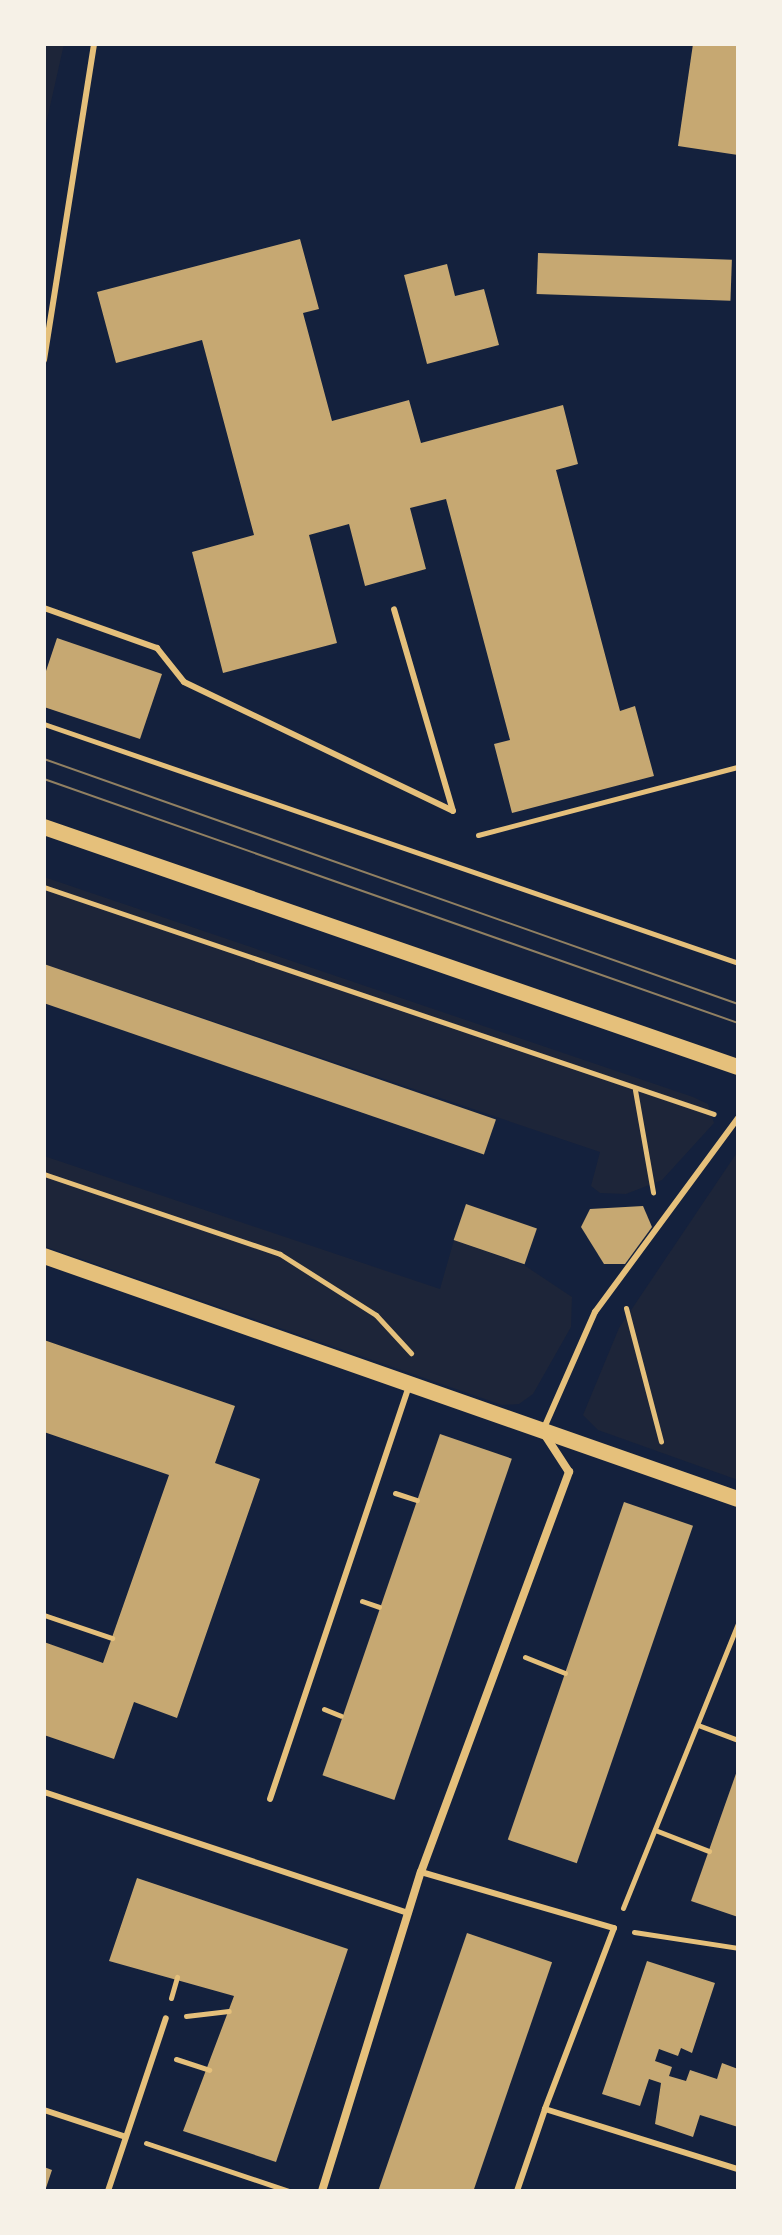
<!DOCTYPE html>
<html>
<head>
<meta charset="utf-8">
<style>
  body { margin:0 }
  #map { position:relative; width:782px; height:2235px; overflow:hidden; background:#14213d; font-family:Merriweather,serif }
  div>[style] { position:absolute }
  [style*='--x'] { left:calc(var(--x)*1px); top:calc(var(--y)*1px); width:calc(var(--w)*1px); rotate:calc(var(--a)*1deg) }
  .green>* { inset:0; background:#1d2539 }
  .building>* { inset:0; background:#c6a872; transform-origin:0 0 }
  .path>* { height:5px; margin:-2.5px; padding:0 2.5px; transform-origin:2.5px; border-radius:2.5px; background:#e5c07b }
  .service>* { height:6px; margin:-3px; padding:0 3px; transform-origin:3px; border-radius:3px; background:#e5c07b }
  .minor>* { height:8px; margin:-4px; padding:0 4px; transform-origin:4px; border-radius:4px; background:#e5c07b }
  .secondary>* { height:16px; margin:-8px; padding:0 8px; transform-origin:8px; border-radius:8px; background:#e5c07b }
  .tram>* { height:2px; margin:-1px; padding:0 1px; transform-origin:1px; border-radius:1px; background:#918062 }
  span { translate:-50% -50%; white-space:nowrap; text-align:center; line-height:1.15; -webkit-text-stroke:8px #f6f1e7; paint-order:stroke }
  .frame { position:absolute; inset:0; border:46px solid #f6f1e7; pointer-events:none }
</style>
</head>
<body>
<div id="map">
  <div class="green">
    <div style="clip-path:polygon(44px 44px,64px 44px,44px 133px)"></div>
    <div style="clip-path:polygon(44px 877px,693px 1097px,708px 1104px,714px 1123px,662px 1180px,626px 1194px,600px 1193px,591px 1186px,600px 1152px,44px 964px)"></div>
    <div style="clip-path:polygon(738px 1151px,738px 1480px,598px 1430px,583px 1415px,619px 1328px)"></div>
    <div style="clip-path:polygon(44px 1156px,440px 1289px,454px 1240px,524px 1265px,572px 1297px,571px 1327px,533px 1394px,519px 1404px,502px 1405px,44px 1246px)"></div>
  </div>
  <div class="building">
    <div style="clip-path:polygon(693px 44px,738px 44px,738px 155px,678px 146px)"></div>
    <div style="clip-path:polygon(300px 239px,319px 309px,303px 313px,332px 421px,409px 400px,421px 443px,563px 405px,578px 464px,556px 470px,620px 711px,635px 706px,654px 776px,512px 813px,494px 744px,510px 740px,446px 499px,410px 508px,426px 569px,365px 586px,349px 524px,309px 535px,337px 643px,223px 673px,192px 552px,254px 535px,202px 340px,116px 363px,97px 292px)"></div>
    <div style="left:538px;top:253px;width:194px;height:41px;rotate:2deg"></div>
    <div style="clip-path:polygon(447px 264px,455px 296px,484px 289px,499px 345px,427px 364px,404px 275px)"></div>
    <div style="clip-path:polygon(57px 638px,162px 674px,140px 739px,44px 707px,44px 677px)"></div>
    <div style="left:44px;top:964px;width:478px;height:37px;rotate:19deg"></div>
    <div style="left:466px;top:1204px;width:75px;height:38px;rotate:19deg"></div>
    <div style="clip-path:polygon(643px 1206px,652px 1227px,625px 1264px,604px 1264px,581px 1227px,590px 1209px)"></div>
    <div style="clip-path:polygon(44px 1340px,235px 1406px,215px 1463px,260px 1479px,177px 1718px,134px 1702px,114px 1759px,44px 1735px,44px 1642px,103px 1663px,169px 1475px,44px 1432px)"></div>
    <div style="left:440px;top:1434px;width:76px;height:361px;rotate:19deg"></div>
    <div style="left:624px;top:1502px;width:73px;height:357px;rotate:19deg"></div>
    <div style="clip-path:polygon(738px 1768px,738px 1917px,691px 1901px)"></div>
    <div style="clip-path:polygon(137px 1878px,348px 1949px,276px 2162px,183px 2131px,234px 1996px,109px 1961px)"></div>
    <div style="left:467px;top:1933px;width:90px;height:273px;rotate:19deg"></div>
    <div style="clip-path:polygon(647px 1961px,715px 1983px,692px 2053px,681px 2048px,678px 2056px,659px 2049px,655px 2061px,672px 2067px,669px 2076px,686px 2081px,690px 2070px,717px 2079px,722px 2063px,738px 2069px,738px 2127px,700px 2115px,693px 2137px,655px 2124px,661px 2083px,649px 2079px,640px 2106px,602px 2094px)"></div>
    <div style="clip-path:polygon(44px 2167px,52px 2170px,45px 2191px,44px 2191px)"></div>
  </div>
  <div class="path">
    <div style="--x:44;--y:724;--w:734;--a:19"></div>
    <div style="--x:478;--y:835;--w:269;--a:-14.7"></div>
    <div style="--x:44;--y:887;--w:707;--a:18.72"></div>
    <div style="--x:635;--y:1090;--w:104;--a:80"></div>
    <div style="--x:44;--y:1174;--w:249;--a:18.7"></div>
    <div style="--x:280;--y:1254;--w:114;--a:32.4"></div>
    <div style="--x:376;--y:1315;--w:52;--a:47.4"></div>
    <div style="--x:626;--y:1308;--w:138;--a:75.3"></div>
    <div style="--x:395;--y:1493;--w:23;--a:18"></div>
    <div style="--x:362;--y:1601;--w:18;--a:19"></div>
    <div style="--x:44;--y:1615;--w:72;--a:18.7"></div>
    <div style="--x:525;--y:1657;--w:43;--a:21.8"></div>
    <div style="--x:324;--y:1709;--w:18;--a:22"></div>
    <div style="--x:698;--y:1725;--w:43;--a:20.6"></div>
    <div style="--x:655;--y:1830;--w:58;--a:21.3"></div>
    <div style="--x:623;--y:1908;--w:307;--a:-68"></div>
    <div style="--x:634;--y:1932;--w:105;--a:8.7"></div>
    <div style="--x:171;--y:1998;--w:22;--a:-74"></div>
    <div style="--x:186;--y:2016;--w:43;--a:-6.6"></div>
    <div style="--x:176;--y:2059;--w:35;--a:18"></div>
    <div style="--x:146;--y:2143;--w:151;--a:18.6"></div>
  </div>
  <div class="service">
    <div style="--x:44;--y:360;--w:320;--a:-81"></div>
    <div style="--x:44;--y:608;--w:120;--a:19.5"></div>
    <div style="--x:157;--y:648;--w:43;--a:51.5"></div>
    <div style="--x:184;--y:682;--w:298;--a:25.6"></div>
    <div style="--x:453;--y:811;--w:210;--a:-106.3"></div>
    <div style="--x:544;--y:1428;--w:127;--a:-66.3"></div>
    <div style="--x:595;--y:1312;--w:241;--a:-53.6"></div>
    <div style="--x:44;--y:1792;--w:384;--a:18.4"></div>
    <div style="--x:270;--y:1799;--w:438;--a:-71.4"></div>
    <div style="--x:421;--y:1872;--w:201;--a:16.2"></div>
    <div style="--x:614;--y:1928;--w:194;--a:110.9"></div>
    <div style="--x:545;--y:2109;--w:202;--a:17.3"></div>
    <div style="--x:44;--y:2110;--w:86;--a:18.2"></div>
    <div style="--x:108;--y:2191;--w:182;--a:-71.5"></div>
    <div style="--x:517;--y:2191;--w:87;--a:-71.1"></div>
  </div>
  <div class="minor">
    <div style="--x:322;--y:2191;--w:334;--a:-72.8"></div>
    <div style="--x:421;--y:1872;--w:427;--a:-69.7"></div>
    <div style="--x:569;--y:1472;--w:48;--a:-123"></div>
  </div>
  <div class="secondary">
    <div style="--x:44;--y:827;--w:734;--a:19.08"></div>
    <div style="--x:44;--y:1256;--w:735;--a:19.3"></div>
  </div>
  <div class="tram">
    <div style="--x:44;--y:759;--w:736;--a:19.44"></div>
    <div style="--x:44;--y:779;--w:736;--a:19.37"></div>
  </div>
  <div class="frame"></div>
</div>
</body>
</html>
